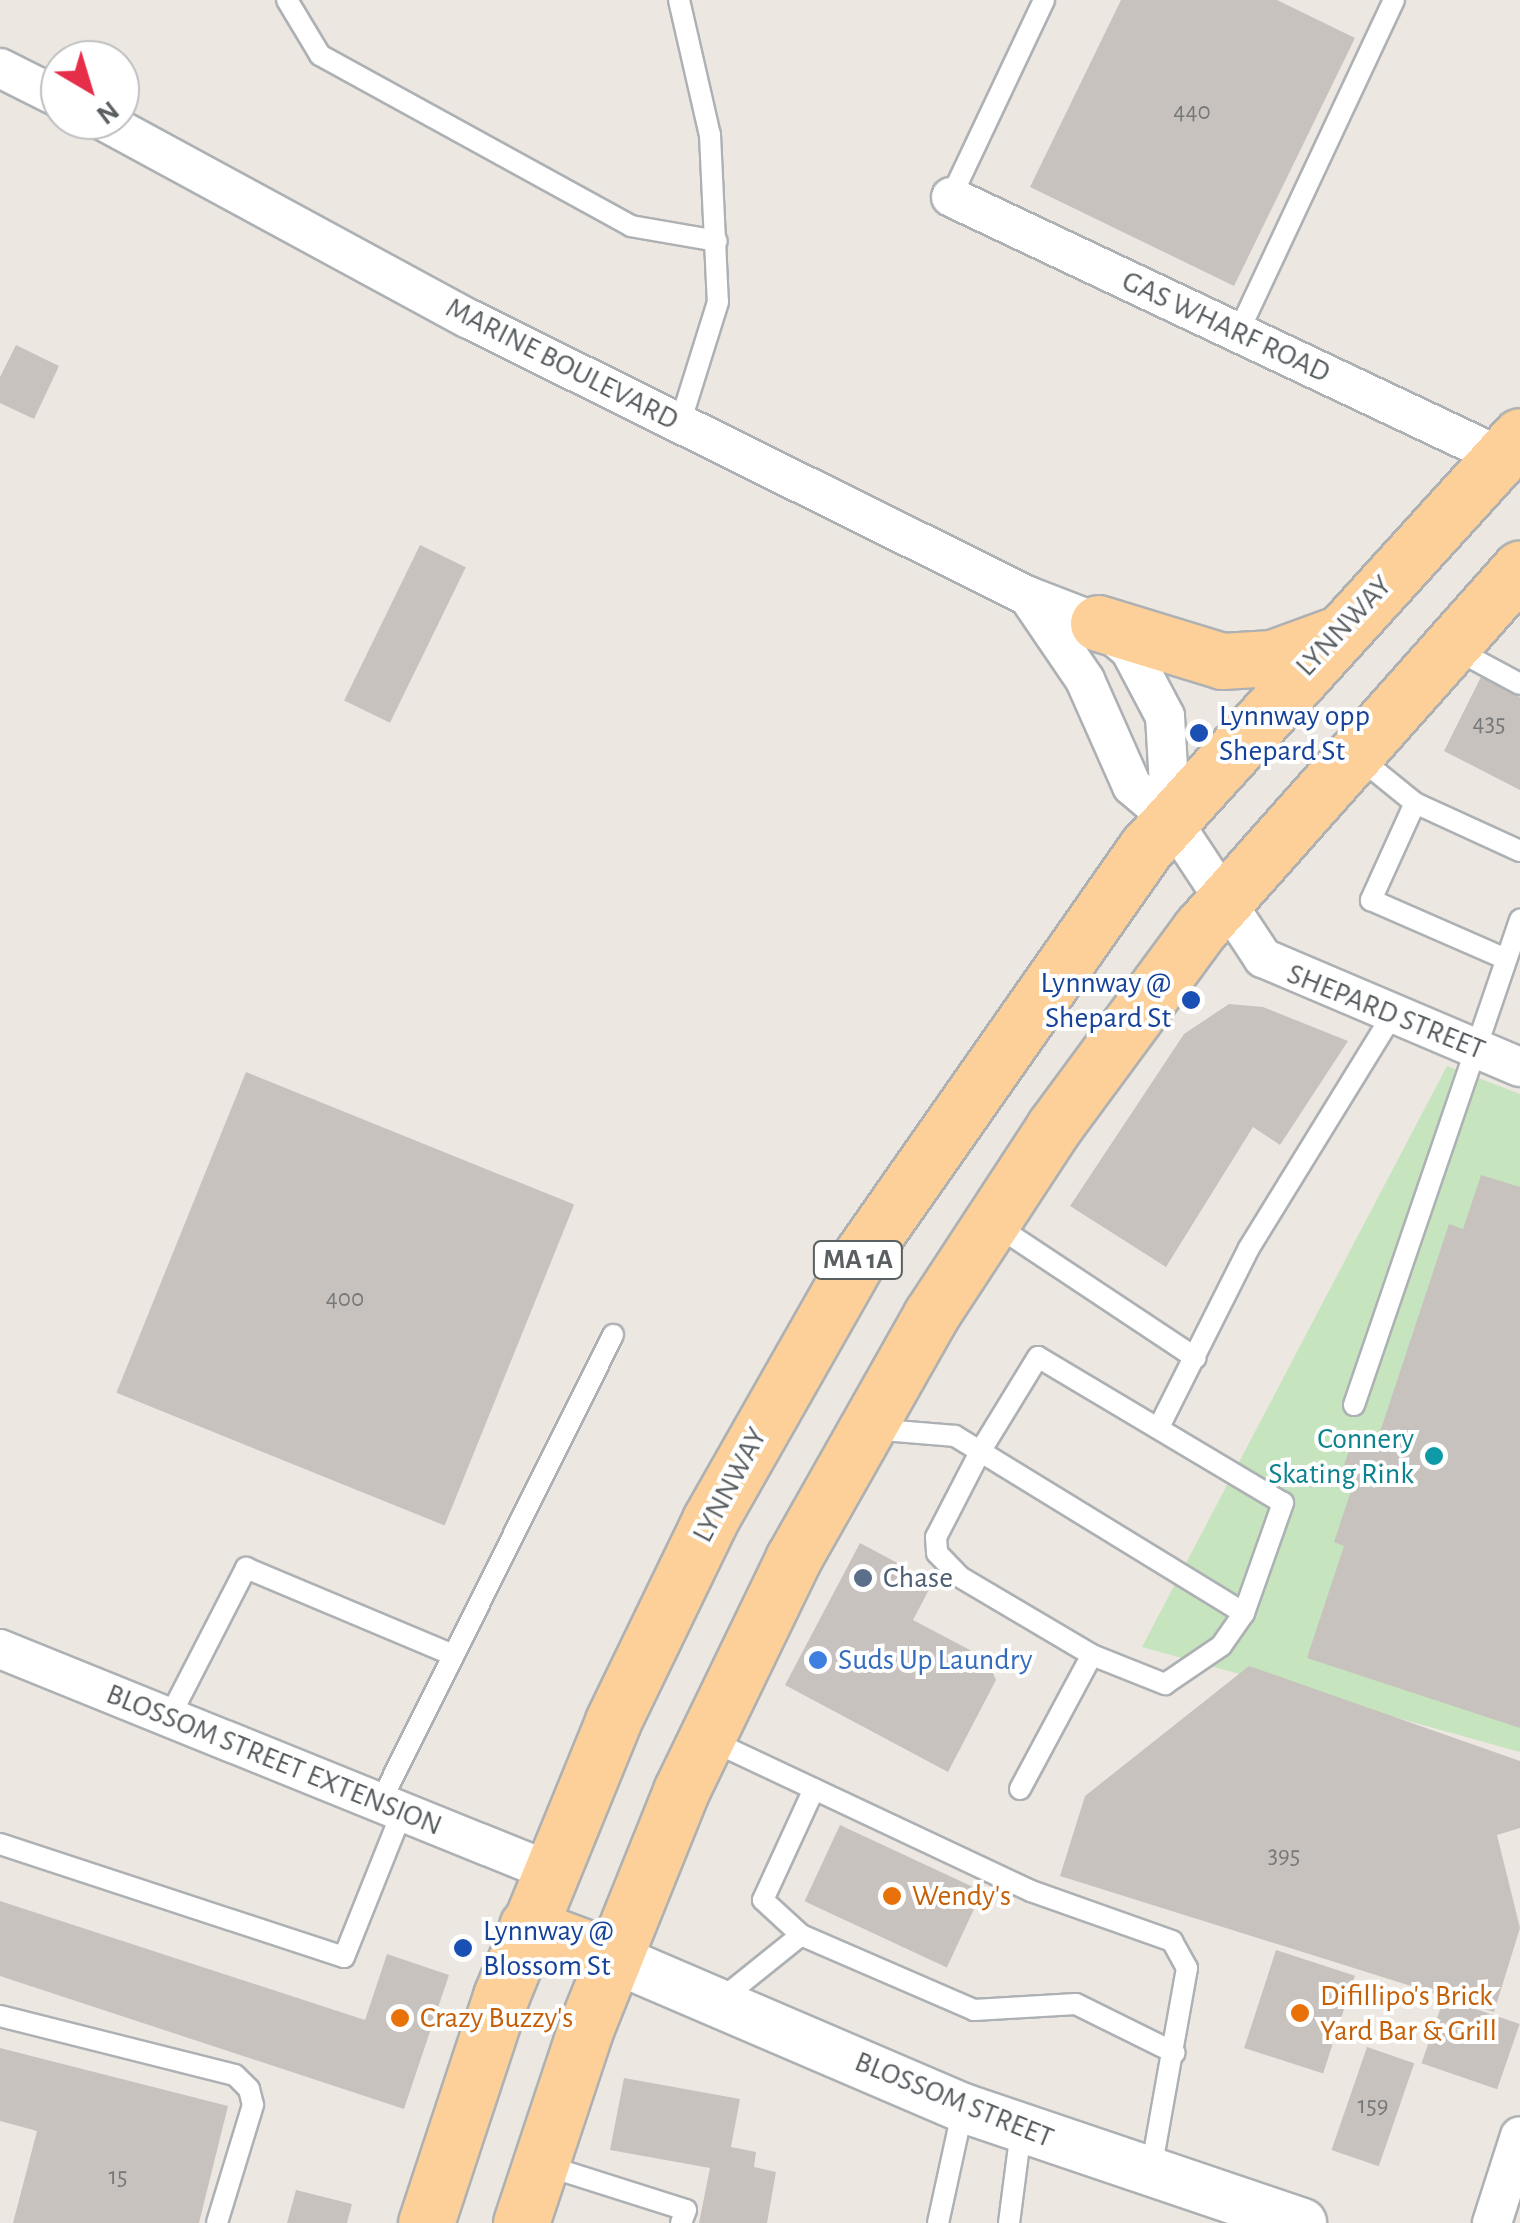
<!DOCTYPE html>
<html>
<head>
<meta charset="utf-8">
<style>
  body { margin:0 }
  #map { position:relative; width:1520px; height:2223px; overflow:hidden; background:#ede7e1; font-family:"Alegreya Sans",sans-serif }
  div>[style] { position:absolute }
  [style*='--x'] { left:calc(var(--x)*1px); top:calc(var(--y)*1px); width:calc(var(--w)*1px); rotate:calc(var(--a)*1deg) }
  .green>* { inset:0; background:#c6e4be }
  .building>* { inset:0; background:#c8c2be; transform-origin:0 0 }
  .roads { filter:drop-shadow(2px 0 #adb1b4) drop-shadow(-2px 0 #adb1b4) drop-shadow(0 2px #adb1b4) drop-shadow(0 -2px #adb1b4) }
  .service>* { height:20px; margin:-10px; padding:0 10px; transform-origin:10px; border-radius:10px; background:#fff }
  .minor>* { height:38px; margin:-19px; padding:0 19px; transform-origin:19px; border-radius:19px; background:#fff }
  .tertiary>* { height:48px; margin:-24px; padding:0 24px; transform-origin:24px; border-radius:24px; background:#fff }
  .trunk>* { height:55px; margin:-27.5px; padding:0 27.5px; transform-origin:27.5px; border-radius:27.5px; background:#fcd098 }
  .dots>* { width:28px; height:28px; translate:-50% -50%; box-sizing:border-box; border:5px solid #fff; border-radius:50% }
  span { translate:-50% -50%; white-space:nowrap; text-align:center; line-height:1.15; -webkit-text-stroke:8px #fff; paint-order:stroke }
  .number-label { font-size:25px; color:#767879 }
  .number-label span { -webkit-text-stroke-width:0 }
  .shield-label span { padding:2px 8px; background:#fff; border:2px solid; border-radius:8px; -webkit-text-stroke-width:0 }
  .shield-label { font-size:28px; color:#5a5f62; font-weight:700 }
  .street-label { font-size:30px; color:#5a5f62 }
  .transit-label { font-size:30px; color:#164399 }
  .left { translate:0 -50%; text-align:left }
  .right { translate:-100% -50%; text-align:right }
  .culture-label { font-size:30px; color:#0d838f }
  .service-label { font-size:30px; color:#4e5e75 }
  .shop-label { font-size:30px; color:#366cbe }
  .food-label { font-size:30px; color:#c56008 }
  .north { position:absolute; left:40px; top:40px; width:100px; height:100px; box-sizing:border-box; background:#fff; border:2px solid #bdbfc0; border-radius:50%; rotate:142deg; font-size:28px; font-weight:700; line-height:40px; text-align:center; color:#5a5f62 }
  .north::after { content:''; display:block; margin:auto; width:35px; height:45px; background:#e62e4a; clip-path:polygon(50% 0,100% 100%,50% 72%,0 100%) }
</style>
</head>
<body>
<div id="map">
  <div class="green">
    <div style="clip-path:polygon(1447px 1066px,1520px 1094px,1520px 1752px,1142px 1647px)"></div>
  </div>
  <div class="building">
    <div style="clip-path:polygon(1121px 0,1277px 0,1355px 38px,1234px 286px,1030px 187px)"></div>
    <div style="clip-path:polygon(16px 345px,59px 366px,34px 419px,0 403px,0 377px)"></div>
    <div style="left:420px;top:545px;width:51px;height:173px;rotate:26deg"></div>
    <div style="clip-path:polygon(1481px 677px,1520px 697px,1520px 790px,1444px 751px)"></div>
    <div style="clip-path:polygon(1229px 1004px,1263px 1007px,1348px 1041px,1280px 1145px,1253px 1127px,1166px 1267px,1070px 1206px,1184px 1034px)"></div>
    <div style="left:246px;top:1072px;width:354px;height:346px;rotate:22deg"></div>
    <div style="clip-path:polygon(1481px 1175px,1520px 1187px,1520px 1728px,1307px 1658px,1344px 1546px,1334px 1542px,1358px 1470px,1344px 1465px,1353px 1439px,1375px 1447px,1449px 1224px,1463px 1229px)"></div>
    <div style="clip-path:polygon(860px 1543px,933px 1582px,913px 1620px,987px 1659px,996px 1680px,948px 1772px,785px 1685px)"></div>
    <div style="clip-path:polygon(1249px 1666px,1520px 1761px,1520px 1828px,1497px 1835px,1520px 1928px,1494px 2012px,1060px 1876px,1085px 1796px)"></div>
    <div style="left:840px;top:1825px;width:157px;height:84px;rotate:25deg"></div>
    <div style="clip-path:polygon(0 1901px,365px 2020px,387px 1954px,449px 1975px,404px 2109px,0 1976px)"></div>
    <div style="left:1276px;top:1950px;width:83px;height:103px;rotate:18deg"></div>
    <div style="left:1444px;top:1998px;width:80px;height:69px;rotate:19deg"></div>
    <div style="left:1367px;top:2047px;width:50px;height:109px;rotate:19deg"></div>
    <div style="clip-path:polygon(0 2048px,228px 2106px,199px 2223px,13px 2223px,37px 2131px,0 2121px)"></div>
    <div style="clip-path:polygon(624px 2078px,740px 2099px,731px 2147px,756px 2152px,754px 2167px,776px 2172px,767px 2223px,699px 2223px,710px 2168px,610px 2150px)"></div>
    <div style="clip-path:polygon(296px 2190px,352px 2204px,347px 2223px,287px 2223px)"></div>
  </div>
  <div class="roads">
    <div class="service">
      <div style="--x:287;--y:0;--w:64;--a:59"></div>
      <div style="--x:320;--y:55;--w:355;--a:28.8"></div>
      <div style="--x:631;--y:226;--w:87;--a:9.9"></div>
      <div style="--x:679;--y:0;--w:139;--a:77.1"></div>
      <div style="--x:710;--y:135;--w:167;--a:87.3"></div>
      <div style="--x:718;--y:302;--w:127;--a:107.4"></div>
      <div style="--x:951;--y:197;--w:218;--a:-64.7"></div>
      <div style="--x:1238;--y:333;--w:368;--a:-64.9"></div>
      <div style="--x:1451;--y:647;--w:78;--a:28.2"></div>
      <div style="--x:1357;--y:756;--w:75;--a:39"></div>
      <div style="--x:1415;--y:803;--w:115;--a:24.6"></div>
      <div style="--x:1415;--y:803;--w:107;--a:114.4"></div>
      <div style="--x:1371;--y:900;--w:147;--a:23.6"></div>
      <div style="--x:994;--y:1224;--w:242;--a:33.6"></div>
      <div style="--x:1354;--y:1405;--w:513;--a:-71.11"></div>
      <div style="--x:1159;--y:1427;--w:200;--a:-63.3"></div>
      <div style="--x:1249;--y:1248;--w:273;--a:-58.4"></div>
      <div style="--x:872;--y:1429;--w:83;--a:4.8"></div>
      <div style="--x:955;--y:1436;--w:339;--a:31.5"></div>
      <div style="--x:169;--y:1718;--w:169;--a:-62.8"></div>
      <div style="--x:246;--y:1568;--w:225;--a:22.8"></div>
      <div style="--x:710;--y:1740;--w:355;--a:25.2"></div>
      <div style="--x:1031;--y:1891;--w:150;--a:19.5"></div>
      <div style="--x:1172;--y:1941;--w:31;--a:61"></div>
      <div style="--x:1187;--y:1968;--w:206;--a:100.1"></div>
      <div style="--x:814;--y:1789;--w:122;--a:114.7"></div>
      <div style="--x:763;--y:1900;--w:52;--a:42.6"></div>
      <div style="--x:801;--y:1935;--w:189;--a:23.4"></div>
      <div style="--x:974;--y:2010;--w:102;--a:-3.4"></div>
      <div style="--x:1076;--y:2004;--w:110;--a:26.3"></div>
      <div style="--x:1020;--y:1789;--w:152;--a:-61.8"></div>
      <div style="--x:1092;--y:1655;--w:79;--a:21.7"></div>
      <div style="--x:1165;--y:1684;--w:68;--a:-34.2"></div>
      <div style="--x:1221;--y:1646;--w:40;--a:-55.1"></div>
      <div style="--x:1244;--y:1613;--w:117;--a:-70.5"></div>
      <div style="--x:1283;--y:1503;--w:285;--a:-149.2"></div>
      <div style="--x:1038;--y:1357;--w:109;--a:121.5"></div>
      <div style="--x:981;--y:1450;--w:98;--a:117.3"></div>
      <div style="--x:936;--y:1537;--w:16;--a:86"></div>
      <div style="--x:937;--y:1553;--w:33;--a:46"></div>
      <div style="--x:960;--y:1577;--w:153;--a:30.6"></div>
      <div style="--x:380;--y:1803;--w:523;--a:-63.53"></div>
      <div style="--x:0;--y:1844;--w:362;--a:18.2"></div>
      <div style="--x:344;--y:1957;--w:156;--a:-68.2"></div>
      <div style="--x:719;--y:2001;--w:105;--a:-38.8"></div>
      <div style="--x:0;--y:2016;--w:242;--a:14.1"></div>
      <div style="--x:235;--y:2075;--w:20;--a:45"></div>
      <div style="--x:249;--y:2089;--w:16;--a:76"></div>
      <div style="--x:253;--y:2105;--w:123;--a:107"></div>
      <div style="--x:541;--y:2164;--w:152;--a:17.6"></div>
      <div style="--x:686;--y:2210;--w:14;--a:111"></div>
      <div style="--x:938;--y:2223;--w:118;--a:-77.7"></div>
      <div style="--x:1009;--y:2223;--w:94;--a:-82.6"></div>
    </div>
    <div class="minor">
      <div style="--x:0;--y:68;--w:67;--a:26.6"></div>
      <div style="--x:102;--y:120;--w:417;--a:28.5"></div>
      <div style="--x:469;--y:319;--w:624;--a:26.36"></div>
      <div style="--x:1028;--y:596;--w:75;--a:21.1"></div>
      <div style="--x:1098;--y:623;--w:42;--a:40.2"></div>
      <div style="--x:1130;--y:650;--w:75;--a:62.1"></div>
      <div style="--x:1165;--y:716;--w:103;--a:86.7"></div>
      <div style="--x:951;--y:197;--w:608;--a:25.3"></div>
      <div style="--x:1028;--y:596;--w:102;--a:55.8"></div>
      <div style="--x:1085;--y:680;--w:116;--a:66.1"></div>
      <div style="--x:1132;--y:786;--w:51;--a:40.2"></div>
      <div style="--x:1171;--y:819;--w:167;--a:56.5"></div>
      <div style="--x:1263;--y:958;--w:279;--a:23"></div>
      <div style="--x:0;--y:1649;--w:592;--a:22.02"></div>
      <div style="--x:1492;--y:2223;--w:91;--a:-72.2"></div>
    </div>
    <div class="tertiary">
      <div style="--x:613;--y:1958;--w:381;--a:23.2"></div>
      <div style="--x:963;--y:2108;--w:358;--a:18.7"></div>
    </div>
    <div class="trunk">
      <div style="--x:1098;--y:623;--w:130;--a:17"></div>
      <div style="--x:1222;--y:661;--w:50;--a:-3.4"></div>
      <div style="--x:1272;--y:658;--w:64;--a:-20.1"></div>
      <div style="--x:527;--y:1926;--w:92;--a:20.4"></div>
      <div style="--x:426;--y:2223;--w:239;--a:-71.7"></div>
      <div style="--x:501;--y:1996;--w:297;--a:-67.8"></div>
      <div style="--x:613;--y:1721;--w:223;--a:-64.2"></div>
      <div style="--x:710;--y:1520;--w:298;--a:-60.4"></div>
      <div style="--x:857;--y:1261;--w:504;--a:-55.02"></div>
      <div style="--x:1146;--y:848;--w:556;--a:-47.77"></div>
      <div style="--x:521;--y:2223;--w:209;--a:-71.6"></div>
      <div style="--x:587;--y:2025;--w:252;--a:-68.1"></div>
      <div style="--x:681;--y:1791;--w:258;--a:-64.2"></div>
      <div style="--x:793;--y:1559;--w:280;--a:-60.5"></div>
      <div style="--x:931;--y:1315;--w:225;--a:-56.8"></div>
      <div style="--x:1054;--y:1127;--w:246;--a:-53.6"></div>
      <div style="--x:1200;--y:929;--w:482;--a:-48.4"></div>
    </div>
  </div>
  <div class="dots">
    <div style="left:1199px;top:733px;background:#1a4fb4"></div>
    <div style="left:1191px;top:1000px;background:#1a4fb4"></div>
    <div style="left:1434px;top:1456px;background:#0f9aa8"></div>
    <div style="left:863px;top:1578px;background:#5c6f8a"></div>
    <div style="left:818px;top:1660px;background:#3f7fe0"></div>
    <div style="left:892px;top:1896px;background:#e8710a"></div>
    <div style="left:463px;top:1948px;background:#1a4fb4"></div>
    <div style="left:1300px;top:2013px;background:#e8710a"></div>
    <div style="left:400px;top:2018px;background:#e8710a"></div>
  </div>
  <div class="number-label">
    <span style="left:1192px;top:112px">440</span>
    <span style="left:1489px;top:724px">435</span>
    <span style="left:345px;top:1299px">400</span>
    <span style="left:1284px;top:1856px">395</span>
    <span style="left:1373px;top:2106px">159</span>
    <span style="left:118px;top:2177px">15</span>
  </div>
  <div class="shield-label">
    <span style="left:858px;top:1260px">MA 1A</span>
  </div>
  <div class="street-label">
    <span style="left:1226px;top:327px;rotate:25deg">GAS WHARF ROAD</span>
    <span style="left:562px;top:364px;rotate:27deg">MARINE BOULEVARD</span>
    <span style="left:1344px;top:626px;rotate:-47deg">LYNNWAY</span>
    <span style="left:1386px;top:1012px;rotate:22deg">SHEPARD STREET</span>
    <span style="left:730px;top:1485px;rotate:-62deg">LYNNWAY</span>
    <span style="left:274px;top:1760px;rotate:22deg">BLOSSOM STREET EXTENSION</span>
    <span style="left:954px;top:2100px;rotate:22deg">BLOSSOM STREET</span>
  </div>
  <div class="transit-label">
    <span class="left" style="left:1219px;top:733px">Lynnway opp<br>Shepard St</span>
    <span class="right" style="left:1171px;top:1000px">Lynnway @<br>Shepard St</span>
    <span class="left" style="left:483px;top:1948px">Lynnway @<br>Blossom St</span>
  </div>
  <div class="culture-label">
    <span class="right" style="left:1414px;top:1456px">Connery<br>Skating Rink</span>
  </div>
  <div class="service-label">
    <span class="left" style="left:883px;top:1578px">Chase</span>
  </div>
  <div class="shop-label">
    <span class="left" style="left:838px;top:1660px">Suds Up Laundry</span>
  </div>
  <div class="food-label">
    <span class="left" style="left:912px;top:1896px">Wendy's</span>
    <span class="left" style="left:1320px;top:2013px">Difillipo's Brick<br>Yard Bar &amp; Grill</span>
    <span class="left" style="left:420px;top:2018px">Crazy Buzzy's</span>
  </div>
  <div class="north">N</div>
</div>
</body>
</html>
